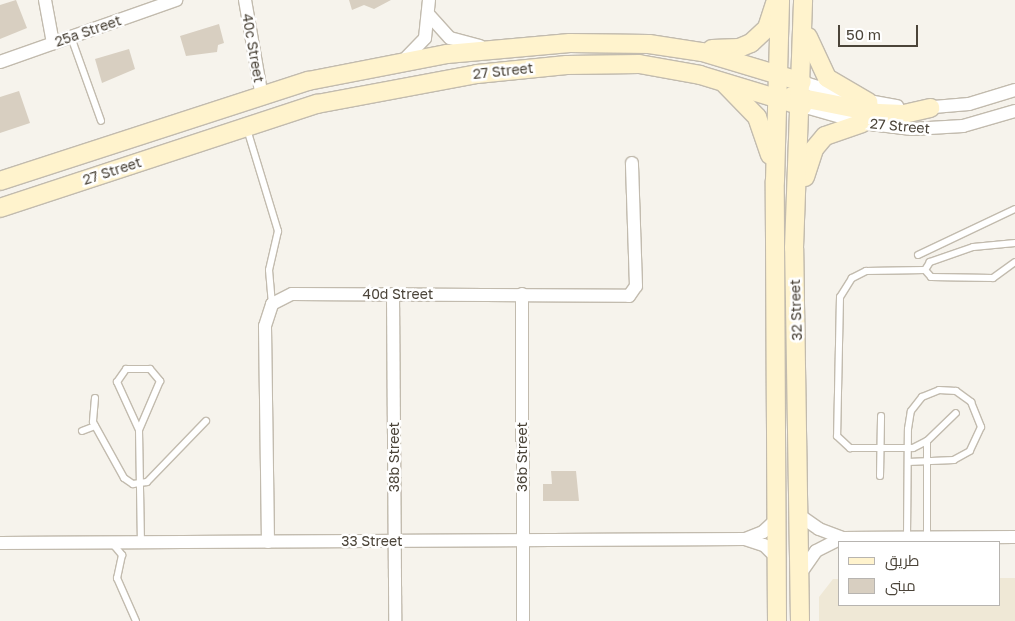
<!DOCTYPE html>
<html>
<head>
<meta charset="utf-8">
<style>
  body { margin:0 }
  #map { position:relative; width:1015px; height:621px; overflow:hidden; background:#f6f3ec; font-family:"Golos Text",Cairo,sans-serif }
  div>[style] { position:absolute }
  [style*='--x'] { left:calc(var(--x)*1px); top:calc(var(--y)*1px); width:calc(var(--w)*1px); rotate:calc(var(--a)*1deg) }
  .education>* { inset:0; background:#efe8d6 }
  .building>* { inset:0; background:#d8cfc1 }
  .roads { filter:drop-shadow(1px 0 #c2bbae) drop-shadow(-1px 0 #c2bbae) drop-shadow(0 1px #c2bbae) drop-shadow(0 -1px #c2bbae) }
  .lane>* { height:6px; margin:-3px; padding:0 3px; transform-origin:3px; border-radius:3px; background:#fff }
  .street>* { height:12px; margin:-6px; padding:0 6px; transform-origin:6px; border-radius:6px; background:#fff }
  .secondary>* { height:18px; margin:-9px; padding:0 9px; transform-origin:9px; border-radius:9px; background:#fff3cd }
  span { translate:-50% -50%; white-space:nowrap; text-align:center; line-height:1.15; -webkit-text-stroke:5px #fff; paint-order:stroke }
  .street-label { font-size:14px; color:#4b4439 }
  .legend { position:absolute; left:838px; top:541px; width:162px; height:65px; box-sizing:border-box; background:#fff; border:1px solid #b7b4b0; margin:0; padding:6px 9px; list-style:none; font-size:15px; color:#4b4439 }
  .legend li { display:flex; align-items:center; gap:10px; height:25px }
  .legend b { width:25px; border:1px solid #b7b4b0 }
  .scale { position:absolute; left:838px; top:25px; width:80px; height:22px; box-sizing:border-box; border:2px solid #4b4439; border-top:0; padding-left:6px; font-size:15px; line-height:18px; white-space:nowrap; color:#4b4439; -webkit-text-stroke:4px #fff; paint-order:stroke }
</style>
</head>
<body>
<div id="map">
  <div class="education">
    <div style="clip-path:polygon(999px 578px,1015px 578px,1015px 621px,819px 621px,819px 597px,833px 579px,839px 579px,839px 605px,999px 605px)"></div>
  </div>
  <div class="building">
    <div style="clip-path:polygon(16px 0,27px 28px,0 39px,0 5px)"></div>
    <div style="clip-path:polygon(349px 0,391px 0,374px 9px,364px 5px,352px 10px)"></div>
    <div style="clip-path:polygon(219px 24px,224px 43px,218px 45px,217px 52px,186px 56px,180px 36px)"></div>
    <div style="clip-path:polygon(129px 49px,135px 69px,102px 83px,95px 59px)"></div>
    <div style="clip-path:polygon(19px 91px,30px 123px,0 133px,0 97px)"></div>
    <div style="clip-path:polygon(551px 471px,576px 471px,579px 501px,543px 501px,543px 484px,552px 484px)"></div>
  </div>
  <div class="roads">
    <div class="lane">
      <div style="--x:71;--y:37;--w:89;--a:70.3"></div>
      <div style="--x:247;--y:129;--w:107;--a:73.1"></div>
      <div style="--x:278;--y:231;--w:40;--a:103"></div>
      <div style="--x:269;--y:270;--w:34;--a:85"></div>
      <div style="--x:1015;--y:243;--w:42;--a:174.6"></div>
      <div style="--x:973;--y:247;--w:46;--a:160.8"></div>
      <div style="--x:930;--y:262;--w:9;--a:122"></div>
      <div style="--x:925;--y:270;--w:9;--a:49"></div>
      <div style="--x:931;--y:277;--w:62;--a:0.9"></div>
      <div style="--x:993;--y:278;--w:27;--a:-36"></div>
      <div style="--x:918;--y:255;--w:107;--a:-25.4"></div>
      <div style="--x:925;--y:270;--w:59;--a:179"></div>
      <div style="--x:866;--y:271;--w:16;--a:153"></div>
      <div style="--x:852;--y:278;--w:22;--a:122"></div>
      <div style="--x:840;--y:297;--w:139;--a:91.2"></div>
      <div style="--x:837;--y:436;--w:18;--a:43"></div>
      <div style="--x:850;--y:448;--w:63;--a:0"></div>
      <div style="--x:913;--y:448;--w:16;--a:-27"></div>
      <div style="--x:927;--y:441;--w:40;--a:-44"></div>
      <div style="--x:126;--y:369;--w:24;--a:0"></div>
      <div style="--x:150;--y:369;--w:16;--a:50"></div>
      <div style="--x:160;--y:381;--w:53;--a:113.2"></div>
      <div style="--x:139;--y:430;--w:53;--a:-114.6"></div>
      <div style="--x:117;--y:382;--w:16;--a:-55"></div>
      <div style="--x:95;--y:398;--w:24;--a:95"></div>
      <div style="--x:93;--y:422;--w:64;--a:61"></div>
      <div style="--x:124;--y:478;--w:11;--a:34"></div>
      <div style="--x:133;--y:484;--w:14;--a:-8"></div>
      <div style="--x:147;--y:482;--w:85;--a:-46"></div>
      <div style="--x:139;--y:430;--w:112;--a:89"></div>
      <div style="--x:82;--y:431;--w:14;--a:-21"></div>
      <div style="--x:927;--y:441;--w:96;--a:90"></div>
      <div style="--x:880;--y:476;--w:60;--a:-89"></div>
      <div style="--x:907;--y:537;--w:108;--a:-89.5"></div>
      <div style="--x:908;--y:429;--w:18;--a:-81"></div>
      <div style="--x:911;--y:411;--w:18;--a:-52"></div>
      <div style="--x:922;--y:397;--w:18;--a:-22"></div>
      <div style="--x:939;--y:390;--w:17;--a:3"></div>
      <div style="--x:956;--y:391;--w:19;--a:36"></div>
      <div style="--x:971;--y:402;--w:27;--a:68"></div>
      <div style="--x:981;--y:427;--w:26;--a:115"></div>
      <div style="--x:970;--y:451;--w:18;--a:151"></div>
      <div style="--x:954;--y:460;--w:46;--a:177.5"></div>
      <div style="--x:112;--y:543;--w:16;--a:50"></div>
      <div style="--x:122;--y:555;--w:24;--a:102"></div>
      <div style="--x:117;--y:578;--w:47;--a:66.2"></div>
    </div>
    <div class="street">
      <div style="--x:45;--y:0;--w:44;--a:79.5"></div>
      <div style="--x:245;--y:0;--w:98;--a:80.1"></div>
      <div style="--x:429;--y:15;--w:31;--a:48"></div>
      <div style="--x:450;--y:38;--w:31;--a:15"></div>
      <div style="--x:404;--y:60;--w:30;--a:-46"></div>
      <div style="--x:425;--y:38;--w:38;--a:-84"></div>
      <div style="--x:0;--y:62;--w:187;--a:-19.4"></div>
      <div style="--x:802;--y:82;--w:52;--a:17.7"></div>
      <div style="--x:852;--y:98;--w:46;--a:10.1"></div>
      <div style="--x:802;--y:106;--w:62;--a:15.8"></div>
      <div style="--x:862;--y:123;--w:50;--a:6.8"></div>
      <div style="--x:912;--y:129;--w:51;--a:-3.4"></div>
      <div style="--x:963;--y:126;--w:54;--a:-16.1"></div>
      <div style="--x:922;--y:108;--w:47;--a:-4.9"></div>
      <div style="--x:969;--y:104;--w:48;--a:-16.9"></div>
      <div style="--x:393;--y:294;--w:327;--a:89.6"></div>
      <div style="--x:522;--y:294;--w:327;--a:89.8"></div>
      <div style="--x:799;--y:515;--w:24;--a:35"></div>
      <div style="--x:819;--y:529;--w:25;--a:21"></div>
      <div style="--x:842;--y:538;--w:173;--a:-0.3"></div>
      <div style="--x:745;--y:539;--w:19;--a:-21"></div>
      <div style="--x:763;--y:532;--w:21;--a:-43"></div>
      <div style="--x:268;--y:542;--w:216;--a:-90.8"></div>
      <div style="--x:265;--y:326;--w:23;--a:-72"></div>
      <div style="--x:272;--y:304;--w:22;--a:-27"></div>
      <div style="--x:292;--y:294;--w:337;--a:0.3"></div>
      <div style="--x:629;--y:296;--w:12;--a:-55"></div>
      <div style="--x:636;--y:286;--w:123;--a:-91.9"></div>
      <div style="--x:0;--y:543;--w:745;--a:-0.31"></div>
      <div style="--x:745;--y:539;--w:20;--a:18"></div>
      <div style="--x:764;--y:545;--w:20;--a:45"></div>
      <div style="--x:800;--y:574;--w:28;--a:-55"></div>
      <div style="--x:816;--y:551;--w:29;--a:-27"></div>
    </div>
    <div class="secondary">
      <div style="--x:808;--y:37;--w:45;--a:65.1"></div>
      <div style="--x:827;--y:78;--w:48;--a:30.3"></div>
      <div style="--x:712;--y:49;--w:27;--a:-2"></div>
      <div style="--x:739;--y:48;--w:13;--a:-23"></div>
      <div style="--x:751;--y:43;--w:22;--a:-43"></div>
      <div style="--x:767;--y:28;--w:26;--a:-72"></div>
      <div style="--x:725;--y:84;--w:46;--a:45.9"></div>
      <div style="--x:757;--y:117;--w:40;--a:71.1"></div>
      <div style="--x:792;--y:96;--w:88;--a:11.2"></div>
      <div style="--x:878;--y:113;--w:26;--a:2"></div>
      <div style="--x:904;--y:114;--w:27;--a:-13"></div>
      <div style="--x:805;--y:177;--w:29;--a:-72"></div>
      <div style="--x:814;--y:149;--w:17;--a:-50"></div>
      <div style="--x:825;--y:136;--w:39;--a:-19"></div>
      <div style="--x:0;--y:181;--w:324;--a:-18"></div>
      <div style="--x:308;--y:81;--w:142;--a:-11"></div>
      <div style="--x:447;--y:54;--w:123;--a:-5.1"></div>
      <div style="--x:570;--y:43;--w:79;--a:0.7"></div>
      <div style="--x:649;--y:44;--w:54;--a:8.6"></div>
      <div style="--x:702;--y:52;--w:104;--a:16.7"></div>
      <div style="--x:0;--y:208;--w:334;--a:-18.2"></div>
      <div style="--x:317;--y:104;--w:163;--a:-10.6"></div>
      <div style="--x:477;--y:74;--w:90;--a:-5.7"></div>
      <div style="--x:567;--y:65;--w:72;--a:-0.8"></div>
      <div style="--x:639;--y:64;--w:62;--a:10.2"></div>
      <div style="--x:700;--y:75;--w:107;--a:16.9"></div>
      <div style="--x:777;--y:621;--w:440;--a:-90.3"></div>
      <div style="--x:775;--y:181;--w:181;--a:-88.4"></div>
      <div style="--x:800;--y:621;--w:373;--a:-90.9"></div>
      <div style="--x:794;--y:248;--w:248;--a:-87.9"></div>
    </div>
  </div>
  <div class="street-label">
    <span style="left:88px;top:31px;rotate:-19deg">25a Street</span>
    <span style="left:253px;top:48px;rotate:80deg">40c Street</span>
    <span style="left:503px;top:71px;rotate:-6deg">27 Street</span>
    <span style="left:900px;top:126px;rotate:5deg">27 Street</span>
    <span style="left:112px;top:171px;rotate:-18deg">27 Street</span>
    <span style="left:398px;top:294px">40d Street</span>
    <span style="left:796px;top:310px;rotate:-92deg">32 Street</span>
    <span style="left:394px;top:457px;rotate:-90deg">38b Street</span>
    <span style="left:522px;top:457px;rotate:-90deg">36b Street</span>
    <span style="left:372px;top:541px">33 Street</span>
  </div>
  <ul class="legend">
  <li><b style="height:6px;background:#fff3cd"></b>طريق</li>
  <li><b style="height:14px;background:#d8cfc1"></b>مبنى</li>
  </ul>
  <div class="scale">50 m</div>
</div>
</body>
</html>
